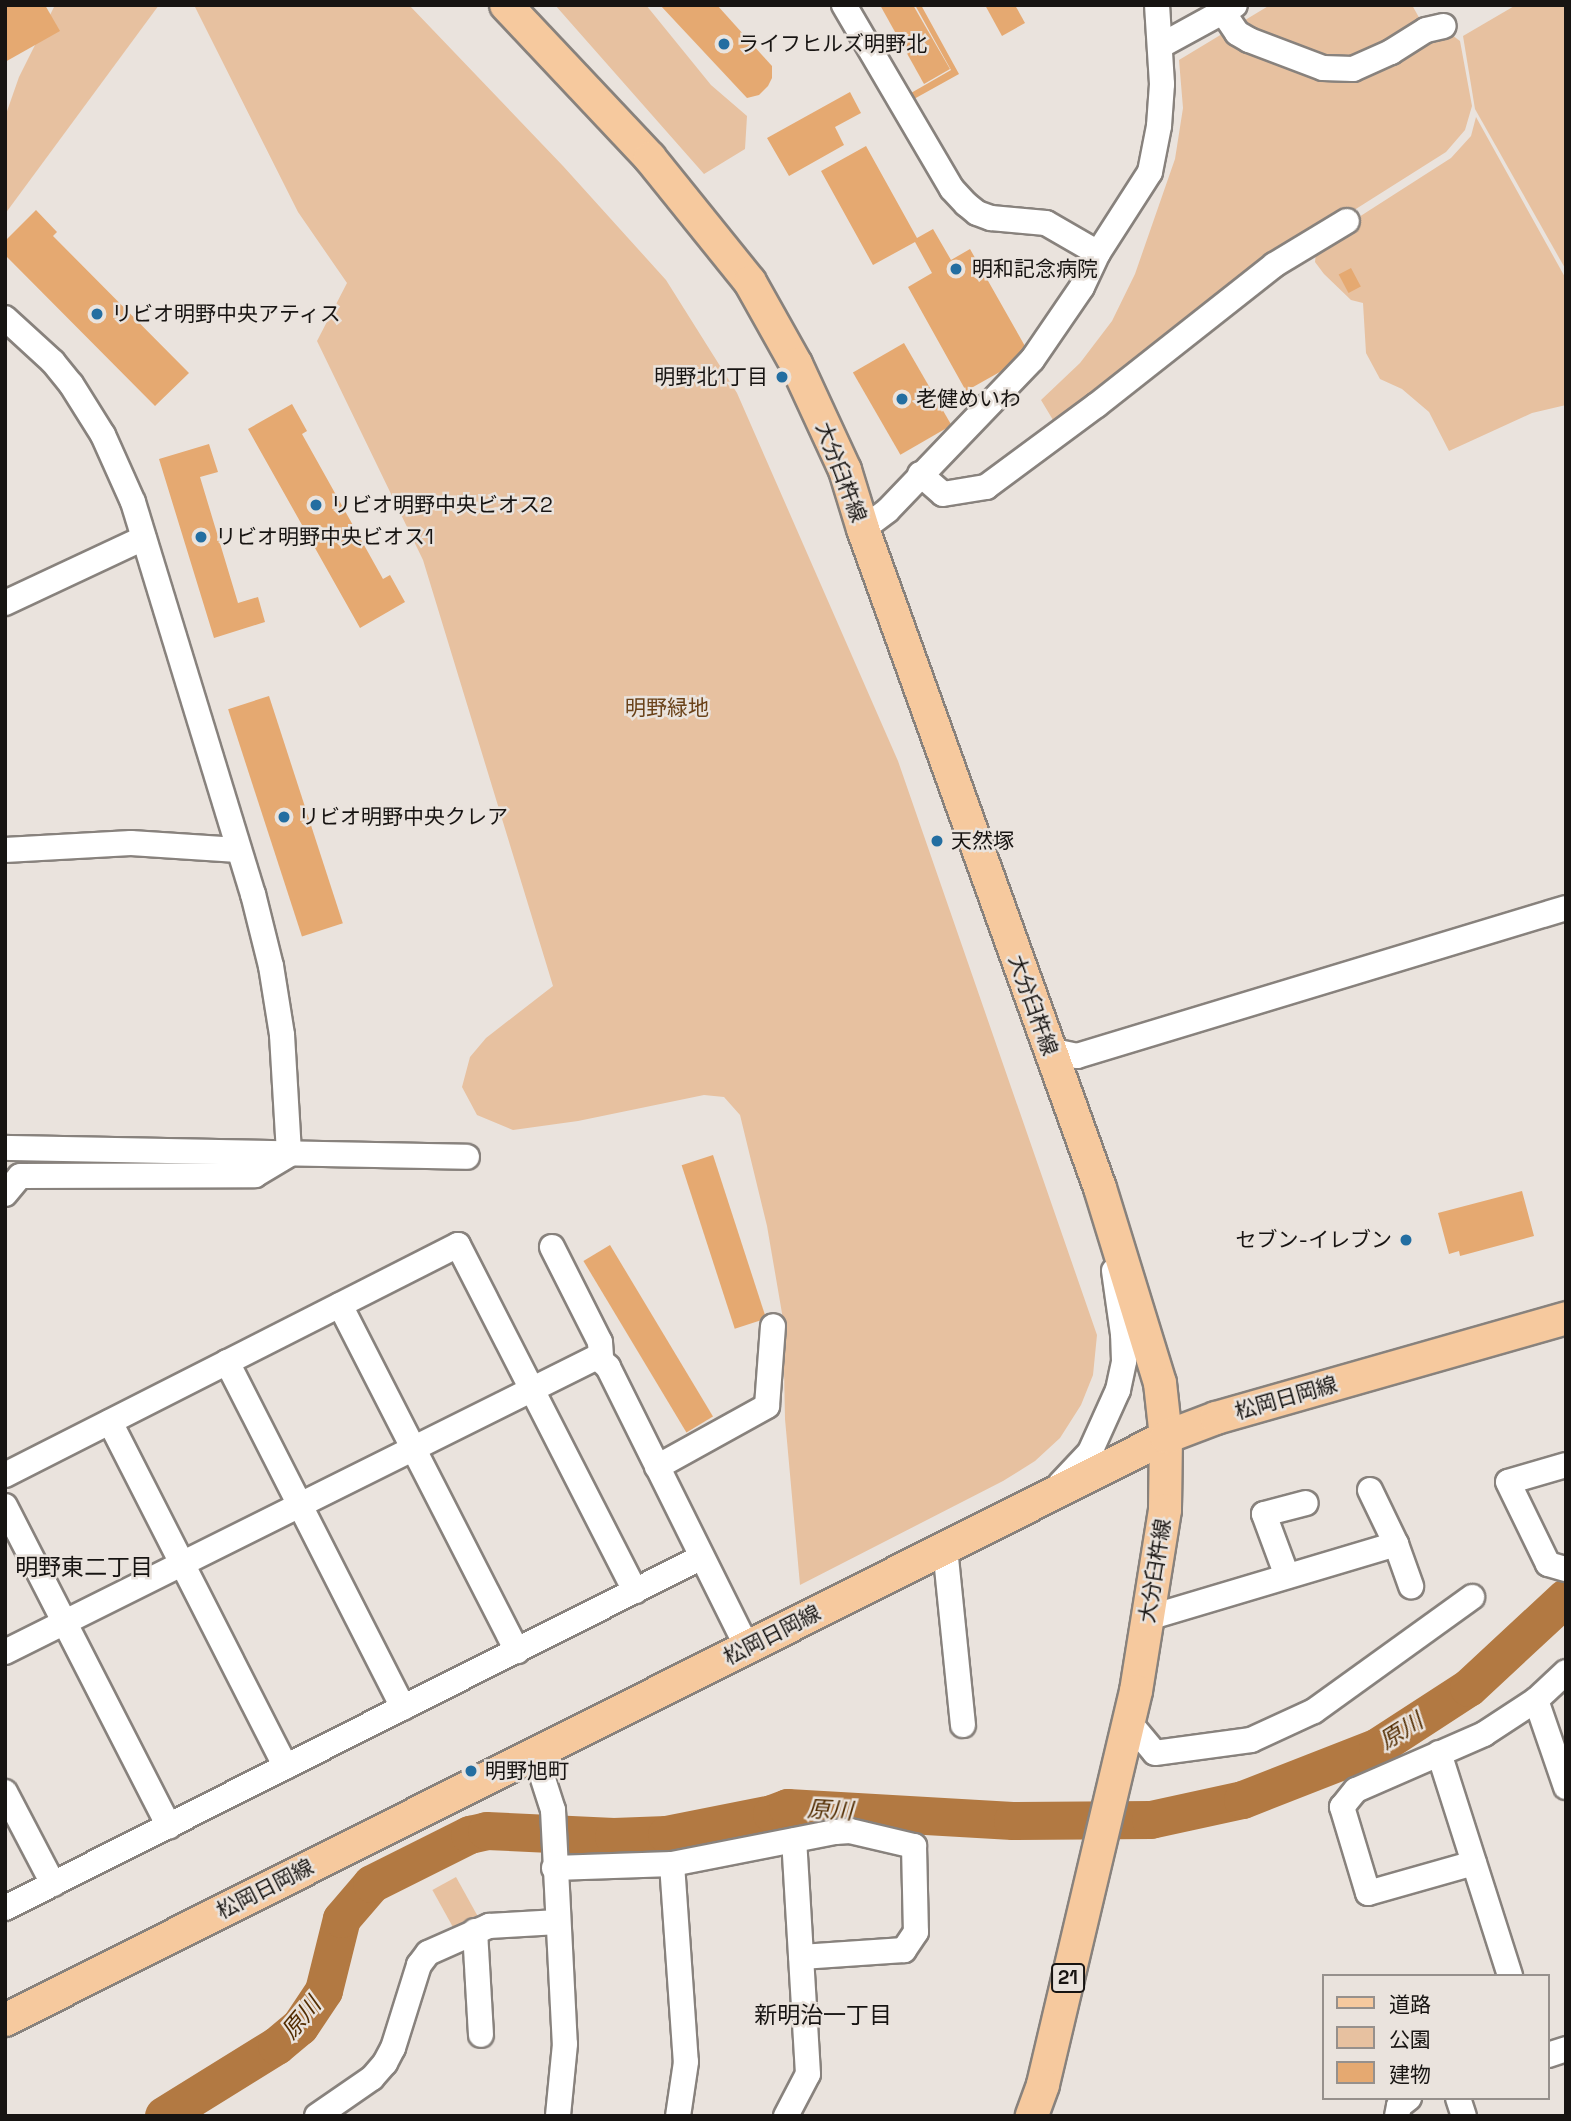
<!DOCTYPE html>
<html>
<head>
<meta charset="utf-8">
<style>
  body { margin:0 }
  #map { position:relative; width:1571px; height:2121px; overflow:hidden; background:#eae3dd; font-family:"Space Grotesk","Noto Sans JP",sans-serif }
  div>[style] { position:absolute }
  [style*='--x'] { left:calc(var(--x)*1px); top:calc(var(--y)*1px); width:calc(var(--w)*1px); rotate:calc(var(--a)*1deg) }
  .green>* { inset:0; background:#e7c1a0; transform-origin:0 0 }
  .river>* { height:38px; margin:-19px; padding:0 19px; transform-origin:19px; border-radius:19px; background:#b27942 }
  .building>* { inset:0; background:#e5a971; transform-origin:0 0 }
  .roads { filter:drop-shadow(2px 0 #88827d) drop-shadow(-2px 0 #88827d) drop-shadow(0 2px #88827d) drop-shadow(0 -2px #88827d) }
  .minor>* { height:24px; margin:-12px; padding:0 12px; transform-origin:12px; border-radius:12px; background:#fff }
  .major>* { height:32px; margin:-16px; padding:0 16px; transform-origin:16px; border-radius:16px; background:#f6c99e }
  .dots>* { width:19px; height:19px; translate:-50% -50%; box-sizing:border-box; border:4px solid #eae3dd; border-radius:50% }
  span { translate:-50% -50%; white-space:nowrap; text-align:center; line-height:1.15; -webkit-text-stroke:5px #eae3dd; paint-order:stroke }
  .shield-label span { padding:2px 5px; background:#eae3dd; border:2px solid; border-radius:5px; -webkit-text-stroke-width:0 }
  .shield-label { font-size:19px; color:#171412; font-weight:700 }
  .poi-label { font-size:21px; color:#171412 }
  .left { translate:0 -50%; text-align:left }
  .right { translate:-100% -50%; text-align:right }
  .street-label { font-size:21px; color:#171412 }
  .park-label { font-size:21px; color:#6a4219 }
  .neighbourhood-label { font-size:23px; color:#171412 }
  .water-label { font-size:23px; color:#522c00; font-style:italic }
  .frame { position:absolute; inset:0; border:7px solid #171412; pointer-events:none }
  .legend { position:absolute; left:1322px; top:1974px; width:228px; height:126px; box-sizing:border-box; background:#eae3dd; border:2px solid #96908c; margin:0; padding:9px 12px; list-style:none; font-size:21px; color:#171412 }
  .legend li { display:flex; align-items:center; gap:14px; height:35px }
  .legend b { width:35px; border:2px solid #96908c }
</style>
</head>
<body>
<div id="map">
  <div class="green">
    <div style="clip-path:polygon(55px 5px,159px 5px,5px 214px,5px 117px,19px 77px)"></div>
    <div style="clip-path:polygon(194px 5px,409px 5px,563px 166px,666px 280px,737px 393px,898px 761px,1097px 1335px,1093px 1375px,1081px 1405px,1060px 1438px,1035px 1461px,1003px 1481px,800px 1585px,785px 1419px,783px 1319px,767px 1226px,740px 1115px,724px 1097px,704px 1095px,578px 1121px,513px 1130px,477px 1115px,462px 1087px,470px 1057px,486px 1038px,553px 986px,423px 560px,317px 341px,347px 283px,298px 212px)"></div>
    <div style="clip-path:polygon(555px 5px,646px 5px,711px 85px,747px 116px,745px 149px,704px 174px)"></div>
    <div style="clip-path:polygon(1270px 5px,1412px 5px,1426px 30px,1452px 35px,1460px 41px,1472px 106px,1465px 130px,1446px 152px,1272px 262px,1056px 425px,1041px 400px,1080px 363px,1112px 321px,1135px 274px,1175px 159px,1183px 108px,1179px 60px)"></div>
    <div style="clip-path:polygon(1516px 5px,1566px 5px,1566px 270px,1475px 109px,1463px 36px)"></div>
    <div style="clip-path:polygon(1476px 117px,1566px 279px,1566px 405px,1532px 413px,1449px 451px,1429px 412px,1402px 389px,1380px 379px,1366px 353px,1363px 303px,1351px 300px,1324px 274px,1315px 262px,1316px 252px,1320px 242px,1451px 158px,1471px 136px)"></div>
    <div style="left:456px;top:1877px;width:48px;height:27px;rotate:61deg"></div>
  </div>
  <div class="river">
    <div style="--x:164;--y:2116;--w:133;--a:-31.8"></div>
    <div style="--x:277;--y:2046;--w:30;--a:-40"></div>
    <div style="--x:300;--y:2027;--w:43;--a:-56.3"></div>
    <div style="--x:324;--y:1991;--w:74;--a:-76"></div>
    <div style="--x:342;--y:1919;--w:46;--a:-49.4"></div>
    <div style="--x:372;--y:1884;--w:110;--a:-26.6"></div>
    <div style="--x:470;--y:1835;--w:17;--a:-13"></div>
    <div style="--x:487;--y:1831;--w:127;--a:2.7"></div>
    <div style="--x:614;--y:1837;--w:53;--a:-2.2"></div>
    <div style="--x:667;--y:1835;--w:107;--a:-11.3"></div>
    <div style="--x:772;--y:1814;--w:17;--a:-21"></div>
    <div style="--x:788;--y:1808;--w:225;--a:3.3"></div>
    <div style="--x:1013;--y:1821;--w:138;--a:-0.4"></div>
    <div style="--x:1151;--y:1820;--w:94;--a:-12.3"></div>
    <div style="--x:1243;--y:1800;--w:145;--a:-21.4"></div>
    <div style="--x:1378;--y:1747;--w:108;--a:-33"></div>
    <div style="--x:1469;--y:1688;--w:132;--a:-42.9"></div>
  </div>
  <div class="building">
    <div style="clip-path:polygon(5px 5px,45px 5px,60px 31px,5px 62px)"></div>
    <div style="clip-path:polygon(660px 5px,717px 5px,772px 66px,772px 78px,768px 86px,759px 95px,747px 98px)"></div>
    <div style="clip-path:polygon(880px 5px,913px 5px,950px 69px,924px 84px)"></div>
    <div style="clip-path:polygon(915px 5px,921px 5px,959px 74px,914px 99px,911px 93px,951px 70px)"></div>
    <div style="clip-path:polygon(985px 5px,1015px 5px,1025px 23px,1002px 36px)"></div>
    <div style="clip-path:polygon(850px 92px,861px 113px,835px 127px,844px 145px,789px 176px,767px 138px)"></div>
    <div style="clip-path:polygon(866px 146px,917px 238px,933px 229px,951px 260px,970px 249px,1030px 355px,966px 391px,908px 287px,932px 273px,915px 242px,873px 265px,821px 171px)"></div>
    <div style="clip-path:polygon(36px 210px,57px 232px,53px 236px,189px 373px,155px 406px,5px 255px,5px 241px)"></div>
    <div style="left:1351px;top:268px;width:21px;height:14px;rotate:62deg"></div>
    <div style="left:904px;top:343px;width:95px;height:59px;rotate:60deg"></div>
    <div style="clip-path:polygon(292px 404px,307px 431px,302px 434px,383px 579px,390px 575px,405px 602px,360px 628px,248px 429px)"></div>
    <div style="clip-path:polygon(209px 444px,218px 472px,200px 477px,238px 603px,258px 597px,265px 622px,214px 638px,159px 459px)"></div>
    <div style="left:269px;top:696px;width:239px;height:43px;rotate:72deg"></div>
    <div style="left:713px;top:1155px;width:172px;height:33px;rotate:72deg"></div>
    <div style="clip-path:polygon(1522px 1191px,1534px 1236px,1460px 1256px,1459px 1251px,1449px 1254px,1438px 1213px)"></div>
    <div style="left:610px;top:1245px;width:200px;height:31px;rotate:59deg"></div>
  </div>
  <div class="roads">
    <div class="minor">
      <div style="--x:844;--y:5;--w:213;--a:59.6"></div>
      <div style="--x:952;--y:189;--w:21;--a:47"></div>
      <div style="--x:966;--y:204;--w:14;--a:39"></div>
      <div style="--x:977;--y:213;--w:15;--a:20"></div>
      <div style="--x:991;--y:218;--w:55;--a:5.2"></div>
      <div style="--x:1046;--y:223;--w:60;--a:30"></div>
      <div style="--x:1223;--y:12;--w:25;--a:56"></div>
      <div style="--x:1237;--y:33;--w:14;--a:30"></div>
      <div style="--x:1249;--y:40;--w:79;--a:20.7"></div>
      <div style="--x:1323;--y:68;--w:30;--a:2"></div>
      <div style="--x:1353;--y:69;--w:42;--a:-24.1"></div>
      <div style="--x:1391;--y:52;--w:41;--a:-32.2"></div>
      <div style="--x:1426;--y:30;--w:18;--a:-13"></div>
      <div style="--x:1162;--y:45;--w:83;--a:-28.7"></div>
      <div style="--x:5;--y:318;--w:65;--a:42.5"></div>
      <div style="--x:53;--y:362;--w:28;--a:51"></div>
      <div style="--x:71;--y:384;--w:60;--a:57.9"></div>
      <div style="--x:103;--y:435;--w:73;--a:65.9"></div>
      <div style="--x:133;--y:502;--w:410;--a:73"></div>
      <div style="--x:253;--y:894;--w:74;--a:76"></div>
      <div style="--x:271;--y:966;--w:70;--a:80.9"></div>
      <div style="--x:282;--y:1035;--w:119;--a:86.6"></div>
      <div style="--x:920;--y:474;--w:30;--a:41"></div>
      <div style="--x:943;--y:494;--w:44;--a:-9.2"></div>
      <div style="--x:986;--y:487;--w:138;--a:-36.5"></div>
      <div style="--x:1097;--y:405;--w:226;--a:-38.3"></div>
      <div style="--x:1274;--y:265;--w:85;--a:-31.1"></div>
      <div style="--x:863;--y:529;--w:31;--a:-37"></div>
      <div style="--x:888;--y:510;--w:208;--a:-46.2"></div>
      <div style="--x:1032;--y:360;--w:88;--a:-55.6"></div>
      <div style="--x:1082;--y:287;--w:38;--a:-65"></div>
      <div style="--x:1098;--y:253;--w:96;--a:-57.3"></div>
      <div style="--x:1150;--y:172;--w:47;--a:-78.9"></div>
      <div style="--x:1159;--y:126;--w:42;--a:-85.9"></div>
      <div style="--x:1162;--y:84;--w:79;--a:-93.6"></div>
      <div style="--x:5;--y:603;--w:153;--a:-25.1"></div>
      <div style="--x:5;--y:850;--w:126;--a:-3.2"></div>
      <div style="--x:131;--y:843;--w:107;--a:3.7"></div>
      <div style="--x:1049;--y:1050;--w:29;--a:12"></div>
      <div style="--x:1077;--y:1056;--w:511;--a:-16.84"></div>
      <div style="--x:5;--y:1148;--w:462;--a:1.1"></div>
      <div style="--x:5;--y:1194;--w:23;--a:-50"></div>
      <div style="--x:20;--y:1176;--w:235;--a:-0.2"></div>
      <div style="--x:255;--y:1175;--w:39;--a:-31"></div>
      <div style="--x:552;--y:1247;--w:106;--a:63.2"></div>
      <div style="--x:600;--y:1342;--w:16;--a:86"></div>
      <div style="--x:340;--y:1305;--w:389;--a:62.9"></div>
      <div style="--x:227;--y:1362;--w:388;--a:63"></div>
      <div style="--x:110;--y:1422;--w:387;--a:63"></div>
      <div style="--x:1566;--y:1465;--w:60;--a:163.7"></div>
      <div style="--x:1508;--y:1482;--w:91;--a:64"></div>
      <div style="--x:1548;--y:1564;--w:19;--a:16"></div>
      <div style="--x:657;--y:1467;--w:126;--a:-29"></div>
      <div style="--x:767;--y:1406;--w:80;--a:-85.7"></div>
      <div style="--x:5;--y:1475;--w:508;--a:-26.92"></div>
      <div style="--x:458;--y:1245;--w:389;--a:62.9"></div>
      <div style="--x:1060;--y:1484;--w:44;--a:-46.8"></div>
      <div style="--x:1090;--y:1452;--w:68;--a:-65.7"></div>
      <div style="--x:1118;--y:1390;--w:30;--a:-78"></div>
      <div style="--x:1124;--y:1361;--w:27;--a:-92"></div>
      <div style="--x:1123;--y:1334;--w:64;--a:-98.1"></div>
      <div style="--x:1370;--y:1490;--w:60;--a:64.3"></div>
      <div style="--x:5;--y:1506;--w:360;--a:62.9"></div>
      <div style="--x:945;--y:1548;--w:178;--a:84.2"></div>
      <div style="--x:1287;--y:1576;--w:66;--a:-110.4"></div>
      <div style="--x:1264;--y:1514;--w:43;--a:-14.7"></div>
      <div style="--x:1148;--y:1618;--w:259;--a:-16.6"></div>
      <div style="--x:1396;--y:1544;--w:45;--a:70.3"></div>
      <div style="--x:5;--y:1652;--w:661;--a:-26.49"></div>
      <div style="--x:597;--y:1357;--w:15;--a:42"></div>
      <div style="--x:608;--y:1367;--w:313;--a:63.6"></div>
      <div style="--x:1536;--y:1700;--w:92;--a:71"></div>
      <div style="--x:1129;--y:1722;--w:40;--a:50"></div>
      <div style="--x:1155;--y:1753;--w:97;--a:-7.7"></div>
      <div style="--x:1251;--y:1740;--w:69;--a:-24.7"></div>
      <div style="--x:1314;--y:1711;--w:195;--a:-35.8"></div>
      <div style="--x:1439;--y:1753;--w:234;--a:72.3"></div>
      <div style="--x:535;--y:1754;--w:59;--a:72.2"></div>
      <div style="--x:553;--y:1810;--w:234;--a:87.1"></div>
      <div style="--x:565;--y:2044;--w:72;--a:95.6"></div>
      <div style="--x:5;--y:1792;--w:104;--a:62.4"></div>
      <div style="--x:1474;--y:1863;--w:110;--a:164.2"></div>
      <div style="--x:1368;--y:1893;--w:90;--a:-106.8"></div>
      <div style="--x:1342;--y:1807;--w:22;--a:-51"></div>
      <div style="--x:1356;--y:1790;--w:140;--a:-23.6"></div>
      <div style="--x:1484;--y:1734;--w:62;--a:-33.2"></div>
      <div style="--x:1536;--y:1700;--w:41;--a:-43"></div>
      <div style="--x:672;--y:1864;--w:198;--a:86"></div>
      <div style="--x:686;--y:2062;--w:55;--a:98.4"></div>
      <div style="--x:554;--y:1868;--w:118;--a:-1.9"></div>
      <div style="--x:672;--y:1864;--w:166;--a:-11.1"></div>
      <div style="--x:835;--y:1832;--w:15;--a:-4"></div>
      <div style="--x:850;--y:1831;--w:66;--a:13.2"></div>
      <div style="--x:914;--y:1846;--w:86;--a:88.7"></div>
      <div style="--x:916;--y:1932;--w:22;--a:124"></div>
      <div style="--x:904;--y:1950;--w:103;--a:176.1"></div>
      <div style="--x:5;--y:1908;--w:780;--a:-26.73"></div>
      <div style="--x:475;--y:1931;--w:104;--a:86.7"></div>
      <div style="--x:1548;--y:2055;--w:19;--a:-18"></div>
      <div style="--x:1458;--y:2098;--w:19;--a:72"></div>
      <div style="--x:317;--y:2116;--w:67;--a:-34.6"></div>
      <div style="--x:372;--y:2078;--w:20;--a:-49"></div>
      <div style="--x:385;--y:2063;--w:17;--a:-62"></div>
      <div style="--x:393;--y:2048;--w:87;--a:-72.6"></div>
      <div style="--x:419;--y:1965;--w:15;--a:-53"></div>
      <div style="--x:428;--y:1953;--w:67;--a:-23.9"></div>
      <div style="--x:489;--y:1926;--w:69;--a:-3.3"></div>
      <div style="--x:786;--y:2116;--w:47;--a:-62.4"></div>
      <div style="--x:808;--y:2074;--w:234;--a:-93.4"></div>
      <div style="--x:1397;--y:2116;--w:10;--a:-79"></div>
      <div style="--x:1399;--y:2106;--w:13;--a:-39"></div>
    </div>
    <div class="major">
      <div style="--x:506;--y:5;--w:210;--a:46.7"></div>
      <div style="--x:650;--y:158;--w:159;--a:51.1"></div>
      <div style="--x:750;--y:282;--w:94;--a:60.7"></div>
      <div style="--x:796;--y:364;--w:117;--a:65.2"></div>
      <div style="--x:845;--y:470;--w:62;--a:73"></div>
      <div style="--x:863;--y:529;--w:700;--a:70.22"></div>
      <div style="--x:1100;--y:1188;--w:204;--a:72.9"></div>
      <div style="--x:1160;--y:1383;--w:54;--a:83.7"></div>
      <div style="--x:1166;--y:1437;--w:73;--a:90.8"></div>
      <div style="--x:1165;--y:1510;--w:183;--a:99.1"></div>
      <div style="--x:1136;--y:1691;--w:405;--a:103.3"></div>
      <div style="--x:1043;--y:2085;--w:33;--a:110"></div>
      <div style="--x:5;--y:2020;--w:1299;--a:-26.66"></div>
      <div style="--x:1166;--y:1437;--w:53;--a:-20.8"></div>
      <div style="--x:1216;--y:1418;--w:364;--a:-15.9"></div>
    </div>
  </div>
  <div class="dots">
    <div style="left:724px;top:44px;background:#236ea1"></div>
    <div style="left:956px;top:269px;background:#236ea1"></div>
    <div style="left:97px;top:314px;background:#236ea1"></div>
    <div style="left:782px;top:377px;background:#236ea1"></div>
    <div style="left:902px;top:399px;background:#236ea1"></div>
    <div style="left:316px;top:505px;background:#236ea1"></div>
    <div style="left:201px;top:537px;background:#236ea1"></div>
    <div style="left:284px;top:817px;background:#236ea1"></div>
    <div style="left:937px;top:841px;background:#236ea1"></div>
    <div style="left:1406px;top:1240px;background:#236ea1"></div>
    <div style="left:471px;top:1771px;background:#236ea1"></div>
  </div>
  <div class="shield-label">
    <span style="left:1068px;top:1978px">21</span>
  </div>
  <div class="poi-label">
    <span class="left" style="left:738px;top:44px">ライフヒルズ明野北</span>
    <span class="left" style="left:972px;top:269px">明和記念病院</span>
    <span class="left" style="left:111px;top:314px">リビオ明野中央アティス</span>
    <span class="right" style="left:768px;top:377px">明野北1丁目</span>
    <span class="left" style="left:916px;top:399px">老健めいわ</span>
    <span class="left" style="left:330px;top:505px">リビオ明野中央ビオス2</span>
    <span class="left" style="left:215px;top:537px">リビオ明野中央ビオス1</span>
    <span class="left" style="left:298px;top:817px">リビオ明野中央クレア</span>
    <span class="left" style="left:951px;top:841px">天然塚</span>
    <span class="right" style="left:1392px;top:1240px">セブン-イレブン</span>
    <span class="left" style="left:485px;top:1771px">明野旭町</span>
  </div>
  <div class="street-label">
    <span style="left:841px;top:472px;rotate:69deg">大分臼杵線</span>
    <span style="left:1033px;top:1005px;rotate:70deg">大分臼杵線</span>
    <span style="left:1286px;top:1398px;rotate:-16deg">松岡日岡線</span>
    <span style="left:1155px;top:1571px;rotate:-81deg">大分臼杵線</span>
    <span style="left:772px;top:1635px;rotate:-27deg">松岡日岡線</span>
    <span style="left:265px;top:1889px;rotate:-27deg">松岡日岡線</span>
  </div>
  <div class="park-label">
    <span style="left:667px;top:708px">明野緑地</span>
  </div>
  <div class="neighbourhood-label">
    <span style="left:84px;top:1567px">明野東二丁目</span>
    <span style="left:823px;top:2015px">新明治一丁目</span>
  </div>
  <div class="water-label">
    <span style="left:1401px;top:1731px;rotate:-32deg">原川</span>
    <span style="left:830px;top:1810px;rotate:3deg">原川</span>
    <span style="left:301px;top:2018px;rotate:-50deg">原川</span>
  </div>
  <div class="frame"></div>
  <ul class="legend">
  <li><b style="height:9px;background:#f6c99e"></b>道路</li>
  <li><b style="height:19px;background:#e7c1a0"></b>公園</li>
  <li><b style="height:19px;background:#e5a971"></b>建物</li>
  </ul>
</div>
</body>
</html>
